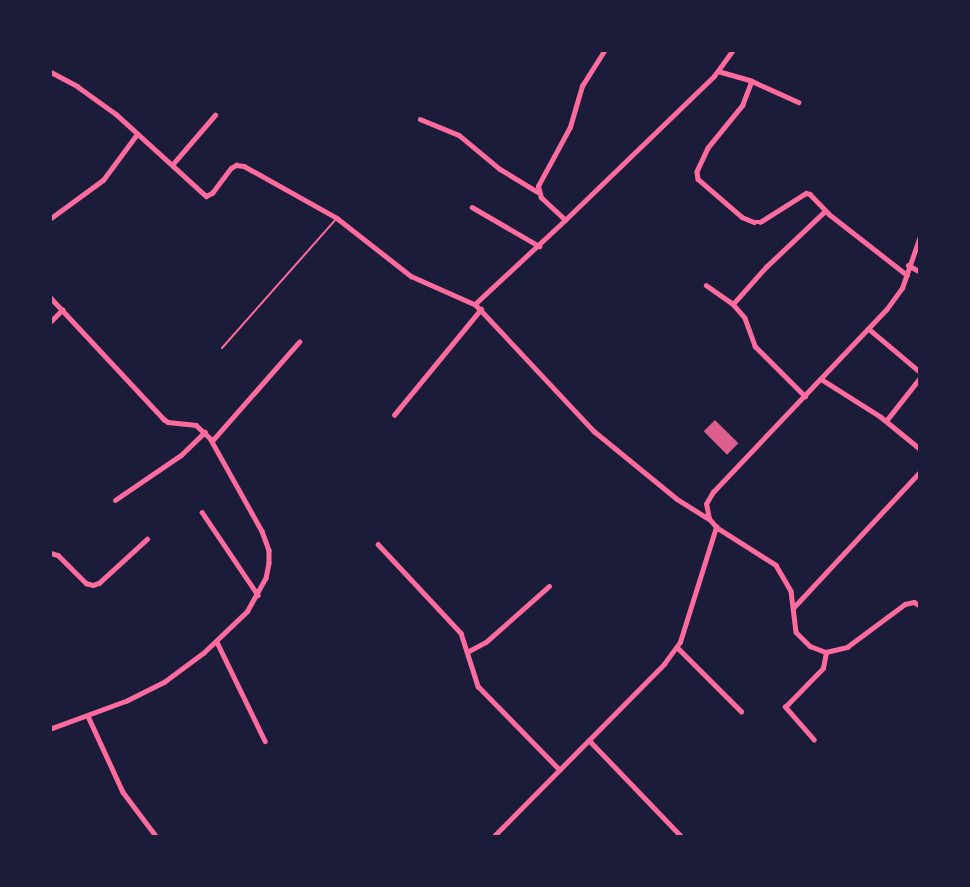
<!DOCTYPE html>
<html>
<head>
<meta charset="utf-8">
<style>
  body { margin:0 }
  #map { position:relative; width:970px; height:887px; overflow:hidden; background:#1b1b3a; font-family:"Source Serif 4",serif }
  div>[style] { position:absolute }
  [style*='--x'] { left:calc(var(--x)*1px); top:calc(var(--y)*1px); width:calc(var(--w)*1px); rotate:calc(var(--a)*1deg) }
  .building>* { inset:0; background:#dd5f8e; transform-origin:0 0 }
  .service>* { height:2px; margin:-1px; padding:0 1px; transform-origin:1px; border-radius:1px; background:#ff6b9d }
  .minor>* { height:4.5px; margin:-2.25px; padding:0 2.25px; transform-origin:2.25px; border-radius:2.25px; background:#ff6b9d }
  span { translate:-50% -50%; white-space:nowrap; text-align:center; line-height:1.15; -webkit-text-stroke:6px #1b1b3a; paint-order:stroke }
  .frame { position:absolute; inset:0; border:52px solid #1b1b3a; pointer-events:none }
</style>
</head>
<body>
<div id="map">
  <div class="building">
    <div style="left:715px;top:420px;width:33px;height:16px;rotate:45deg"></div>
  </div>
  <div class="service">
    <div style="--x:222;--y:348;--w:174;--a:-48.5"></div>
  </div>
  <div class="minor">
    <div style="--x:718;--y:71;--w:35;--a:16"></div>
    <div style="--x:752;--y:81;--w:51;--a:24.5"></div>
    <div style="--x:51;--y:72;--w:30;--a:28"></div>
    <div style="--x:77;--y:86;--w:48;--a:35.7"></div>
    <div style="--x:116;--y:114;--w:122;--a:42.3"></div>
    <div style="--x:206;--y:196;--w:7;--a:-27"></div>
    <div style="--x:212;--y:193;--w:31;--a:-53"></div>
    <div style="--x:231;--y:168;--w:6;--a:-31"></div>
    <div style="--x:236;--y:165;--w:8;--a:7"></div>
    <div style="--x:244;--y:166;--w:107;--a:29.2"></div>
    <div style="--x:337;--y:218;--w:94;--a:38.1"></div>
    <div style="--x:411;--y:276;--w:71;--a:24"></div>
    <div style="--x:476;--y:305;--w:173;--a:46.9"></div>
    <div style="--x:594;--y:431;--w:107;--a:39.3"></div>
    <div style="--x:677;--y:499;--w:38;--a:32"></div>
    <div style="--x:752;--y:81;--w:26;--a:111"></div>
    <div style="--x:743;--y:105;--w:55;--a:129.1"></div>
    <div style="--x:708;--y:148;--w:26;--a:115"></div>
    <div style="--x:697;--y:172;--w:7;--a:82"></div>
    <div style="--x:698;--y:179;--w:58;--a:40.8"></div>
    <div style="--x:742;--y:217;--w:13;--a:23"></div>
    <div style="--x:754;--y:222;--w:6;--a:0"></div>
    <div style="--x:760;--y:222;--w:54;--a:-32.2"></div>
    <div style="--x:806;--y:193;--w:4;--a:14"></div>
    <div style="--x:810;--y:194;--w:28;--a:46"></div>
    <div style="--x:829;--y:214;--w:99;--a:38"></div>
    <div style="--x:420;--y:119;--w:42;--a:22.3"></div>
    <div style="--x:459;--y:135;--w:53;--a:39.7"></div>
    <div style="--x:500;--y:169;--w:44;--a:31.2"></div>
    <div style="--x:172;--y:165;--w:66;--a:-49.3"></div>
    <div style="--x:472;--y:207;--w:78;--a:30.2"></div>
    <div style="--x:51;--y:218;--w:64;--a:-36.2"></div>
    <div style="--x:103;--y:180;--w:57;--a:-53.5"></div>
    <div style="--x:565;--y:220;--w:207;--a:-44"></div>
    <div style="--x:714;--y:76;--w:31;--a:-54"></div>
    <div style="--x:908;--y:265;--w:13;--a:29"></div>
    <div style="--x:706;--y:285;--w:33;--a:35"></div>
    <div style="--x:733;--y:304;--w:18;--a:49"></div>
    <div style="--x:745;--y:318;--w:30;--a:70"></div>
    <div style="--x:755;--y:346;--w:71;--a:45"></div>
    <div style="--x:51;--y:298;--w:166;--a:47"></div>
    <div style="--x:164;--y:419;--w:5;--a:37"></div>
    <div style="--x:168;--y:422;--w:28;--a:6"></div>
    <div style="--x:196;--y:425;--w:19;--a:43"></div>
    <div style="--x:210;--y:438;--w:107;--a:60.8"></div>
    <div style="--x:262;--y:531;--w:20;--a:70"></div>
    <div style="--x:269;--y:550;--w:13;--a:90"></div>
    <div style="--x:269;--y:563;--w:15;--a:101"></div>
    <div style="--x:266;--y:578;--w:38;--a:119"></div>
    <div style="--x:248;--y:611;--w:61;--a:136.3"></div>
    <div style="--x:204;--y:653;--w:49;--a:143.4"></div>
    <div style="--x:165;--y:682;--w:42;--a:153.4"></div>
    <div style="--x:127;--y:701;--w:81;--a:159.8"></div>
    <div style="--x:475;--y:304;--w:123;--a:-43"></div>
    <div style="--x:565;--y:220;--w:33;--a:-137"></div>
    <div style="--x:541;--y:198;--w:12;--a:-104"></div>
    <div style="--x:538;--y:186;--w:67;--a:-61.5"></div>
    <div style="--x:570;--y:127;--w:43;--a:-73.7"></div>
    <div style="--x:582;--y:86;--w:41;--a:-57.8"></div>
    <div style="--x:733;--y:304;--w:50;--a:-48.3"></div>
    <div style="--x:766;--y:267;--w:81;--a:-43.5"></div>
    <div style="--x:51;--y:321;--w:16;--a:-45"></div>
    <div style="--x:869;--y:329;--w:65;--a:40"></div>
    <div style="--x:821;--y:379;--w:71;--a:32.3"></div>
    <div style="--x:881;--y:417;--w:49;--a:39.2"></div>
    <div style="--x:394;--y:415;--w:137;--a:-50.6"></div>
    <div style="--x:886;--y:421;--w:53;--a:-51.8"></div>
    <div style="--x:212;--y:441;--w:132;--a:-48.7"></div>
    <div style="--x:115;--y:500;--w:80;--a:-34.3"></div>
    <div style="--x:181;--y:455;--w:33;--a:-44"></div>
    <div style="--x:202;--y:512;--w:100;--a:56"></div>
    <div style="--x:716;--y:527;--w:71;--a:32.3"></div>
    <div style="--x:776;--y:565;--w:30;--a:60"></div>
    <div style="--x:791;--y:591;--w:41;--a:83"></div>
    <div style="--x:796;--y:632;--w:20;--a:45"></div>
    <div style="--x:810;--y:646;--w:17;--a:21"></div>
    <div style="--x:826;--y:652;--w:22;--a:-13"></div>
    <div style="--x:847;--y:647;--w:72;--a:-36.6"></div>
    <div style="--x:905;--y:604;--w:9;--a:-13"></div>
    <div style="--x:914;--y:602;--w:6;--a:31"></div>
    <div style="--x:378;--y:544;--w:122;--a:47"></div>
    <div style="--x:461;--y:633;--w:56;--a:72.2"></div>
    <div style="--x:478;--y:686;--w:117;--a:45.7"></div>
    <div style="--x:51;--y:553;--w:7;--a:16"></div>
    <div style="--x:58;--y:555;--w:40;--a:45"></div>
    <div style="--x:86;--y:583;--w:7;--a:16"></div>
    <div style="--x:93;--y:585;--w:6;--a:-18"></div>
    <div style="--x:99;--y:583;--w:65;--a:-42.5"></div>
    <div style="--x:793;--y:608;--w:185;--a:-47"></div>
    <div style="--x:217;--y:642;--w:110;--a:64.1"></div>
    <div style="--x:677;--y:647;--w:91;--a:45"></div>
    <div style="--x:467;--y:652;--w:21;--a:-28"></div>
    <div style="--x:486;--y:642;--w:84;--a:-41.6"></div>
    <div style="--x:88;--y:716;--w:84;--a:65.3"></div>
    <div style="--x:123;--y:792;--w:55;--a:53.1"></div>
    <div style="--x:589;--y:740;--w:133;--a:46.2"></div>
    <div style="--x:814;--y:740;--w:44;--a:-131.3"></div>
    <div style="--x:785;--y:707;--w:54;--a:-45.7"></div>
    <div style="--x:823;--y:668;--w:16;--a:-79"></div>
    <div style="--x:494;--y:836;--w:242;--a:-45.3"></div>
    <div style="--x:664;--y:664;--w:27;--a:-54"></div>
    <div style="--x:680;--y:642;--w:121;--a:-72.6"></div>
    <div style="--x:716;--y:527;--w:11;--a:-131"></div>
    <div style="--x:709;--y:519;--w:15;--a:-101"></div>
    <div style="--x:706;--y:504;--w:14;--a:-60"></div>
    <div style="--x:713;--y:492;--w:251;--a:-46.5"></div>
    <div style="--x:886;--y:310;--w:27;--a:-54"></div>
    <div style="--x:902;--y:288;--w:52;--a:-70.9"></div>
  </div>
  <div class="frame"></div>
</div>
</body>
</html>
